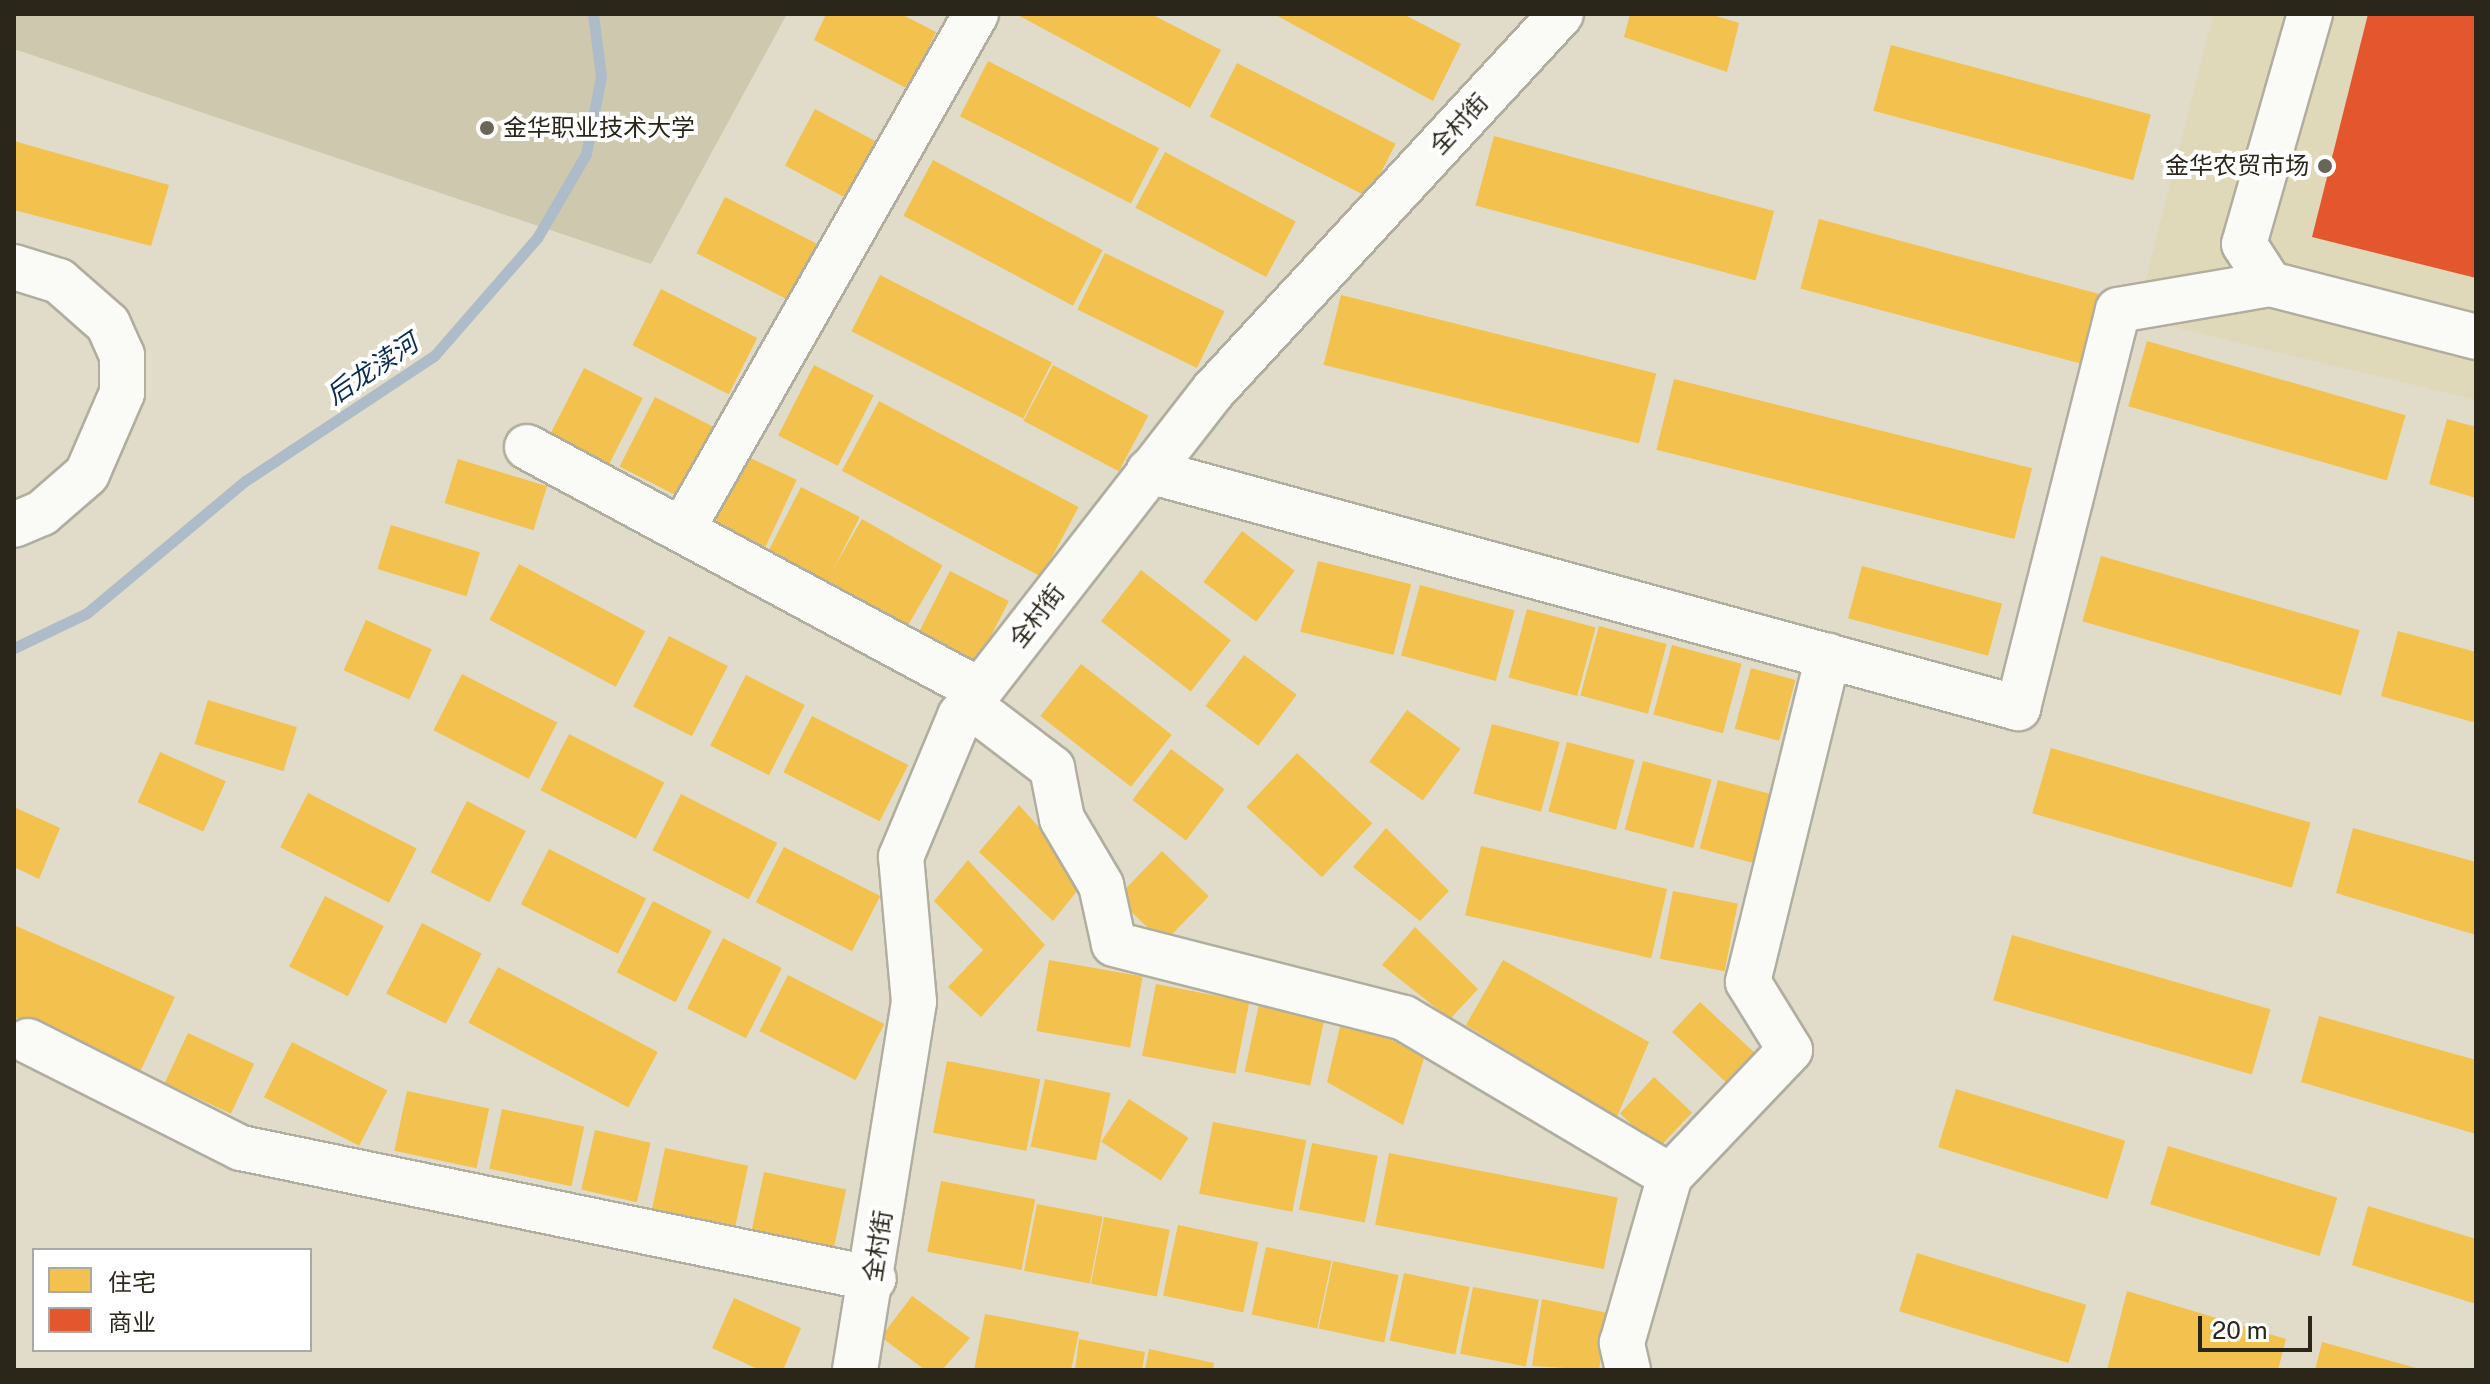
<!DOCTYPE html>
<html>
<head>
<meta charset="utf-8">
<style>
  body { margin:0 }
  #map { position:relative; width:2490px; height:1384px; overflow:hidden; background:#e0dcc9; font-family:"Public Sans","Noto Sans SC",sans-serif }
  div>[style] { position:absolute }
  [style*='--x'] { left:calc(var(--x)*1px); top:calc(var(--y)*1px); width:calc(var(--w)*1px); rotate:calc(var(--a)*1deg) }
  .built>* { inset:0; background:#e0d9b9 }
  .green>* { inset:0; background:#cec8af }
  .homes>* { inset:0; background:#f2c14e; transform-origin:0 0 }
  .shops>* { inset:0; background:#e4572e }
  .stream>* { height:11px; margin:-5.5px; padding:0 5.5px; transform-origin:5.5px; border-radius:5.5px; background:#adbcc8 }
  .roads { filter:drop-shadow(2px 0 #b1ad9f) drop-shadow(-2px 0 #b1ad9f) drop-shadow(0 2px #b1ad9f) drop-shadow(0 -2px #b1ad9f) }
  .minor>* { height:44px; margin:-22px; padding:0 22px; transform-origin:22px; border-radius:22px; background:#fafaf7 }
  .dots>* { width:22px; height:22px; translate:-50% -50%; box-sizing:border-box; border:4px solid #fff; border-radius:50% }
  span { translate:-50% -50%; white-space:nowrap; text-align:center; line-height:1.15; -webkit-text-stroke:8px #fff; paint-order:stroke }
  .street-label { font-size:24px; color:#2a271a }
  .poi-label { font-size:24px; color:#2a271a }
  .left { translate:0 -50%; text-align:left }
  .right { translate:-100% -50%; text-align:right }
  .water-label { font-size:26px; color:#0a2d51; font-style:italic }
  .frame { position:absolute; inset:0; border:16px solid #2a271a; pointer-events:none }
  .legend { position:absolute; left:32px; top:1248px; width:280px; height:104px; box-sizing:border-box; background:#fff; border:2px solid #aaa9a3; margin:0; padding:10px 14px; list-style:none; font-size:24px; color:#2a271a }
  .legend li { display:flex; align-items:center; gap:16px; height:40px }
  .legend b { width:40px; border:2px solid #aaa9a3 }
  .scale { position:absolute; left:2198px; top:1316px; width:114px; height:36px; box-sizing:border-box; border:4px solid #2a271a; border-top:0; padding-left:10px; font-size:24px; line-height:28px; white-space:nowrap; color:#2a271a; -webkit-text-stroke:6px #fff; paint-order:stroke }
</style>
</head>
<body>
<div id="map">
  <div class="built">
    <div style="clip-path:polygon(2213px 14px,2476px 14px,2476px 400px,2136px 318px)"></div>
  </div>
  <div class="green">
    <div style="clip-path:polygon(14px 14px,787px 14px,651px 264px,14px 49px)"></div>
  </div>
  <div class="homes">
    <div style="clip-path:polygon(826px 14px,901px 14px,936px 32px,908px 89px,814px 40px)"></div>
    <div style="clip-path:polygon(1016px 14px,1151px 14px,1221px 50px,1190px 108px)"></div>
    <div style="clip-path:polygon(1274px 14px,1403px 14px,1461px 44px,1433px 101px)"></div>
    <div style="clip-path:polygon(1630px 14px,1710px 14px,1739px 23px,1727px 72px,1624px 37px)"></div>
    <div style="left:1891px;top:45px;width:269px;height:68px;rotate:15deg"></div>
    <div style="left:988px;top:61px;width:192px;height:62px;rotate:27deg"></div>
    <div style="left:1237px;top:63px;width:178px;height:60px;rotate:27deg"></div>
    <div style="left:815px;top:109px;width:69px;height:64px;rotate:28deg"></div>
    <div style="left:1494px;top:136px;width:290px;height:72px;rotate:15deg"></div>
    <div style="clip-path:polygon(14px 141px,169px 185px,151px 246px,14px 210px)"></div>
    <div style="left:1165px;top:152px;width:148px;height:63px;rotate:28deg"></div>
    <div style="left:933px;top:160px;width:192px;height:63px;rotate:28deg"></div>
    <div style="left:725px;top:197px;width:107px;height:63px;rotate:27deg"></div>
    <div style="left:1819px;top:219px;width:290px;height:72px;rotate:15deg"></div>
    <div style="left:1105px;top:253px;width:133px;height:63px;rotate:26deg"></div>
    <div style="left:880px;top:275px;width:193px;height:63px;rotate:27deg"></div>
    <div style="left:661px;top:289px;width:108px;height:63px;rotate:27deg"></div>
    <div style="left:1341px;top:295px;width:325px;height:72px;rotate:14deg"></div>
    <div style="left:2147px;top:341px;width:269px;height:68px;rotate:16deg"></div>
    <div style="left:814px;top:365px;width:67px;height:79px;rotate:27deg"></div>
    <div style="left:1053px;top:365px;width:108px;height:63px;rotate:28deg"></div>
    <div style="left:584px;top:368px;width:66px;height:80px;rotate:27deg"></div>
    <div style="left:1674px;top:379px;width:369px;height:73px;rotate:14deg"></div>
    <div style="left:655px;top:397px;width:66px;height:78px;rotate:27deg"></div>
    <div style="left:879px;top:401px;width:226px;height:79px;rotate:28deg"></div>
    <div style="clip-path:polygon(2447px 419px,2476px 427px,2476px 498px,2429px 484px)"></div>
    <div style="left:746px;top:456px;width:56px;height:77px;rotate:25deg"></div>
    <div style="left:458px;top:459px;width:93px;height:46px;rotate:17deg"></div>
    <div style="left:801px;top:487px;width:66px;height:79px;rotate:27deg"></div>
    <div style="left:862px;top:519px;width:93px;height:78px;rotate:30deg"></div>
    <div style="left:391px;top:525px;width:93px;height:46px;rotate:17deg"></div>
    <div style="left:1242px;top:531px;width:66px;height:64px;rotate:37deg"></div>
    <div style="left:2101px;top:556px;width:269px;height:68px;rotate:16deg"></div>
    <div style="left:1318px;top:561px;width:96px;height:73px;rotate:14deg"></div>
    <div style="left:519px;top:564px;width:143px;height:63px;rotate:28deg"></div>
    <div style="left:1862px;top:566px;width:145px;height:54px;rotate:15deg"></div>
    <div style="left:1141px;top:570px;width:114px;height:65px;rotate:38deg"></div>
    <div style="left:950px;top:571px;width:66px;height:79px;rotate:27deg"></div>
    <div style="left:1420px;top:585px;width:98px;height:73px;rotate:15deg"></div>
    <div style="left:1527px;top:609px;width:71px;height:71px;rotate:15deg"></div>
    <div style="left:366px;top:620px;width:72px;height:55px;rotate:24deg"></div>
    <div style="left:1599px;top:626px;width:70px;height:72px;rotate:15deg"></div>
    <div style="clip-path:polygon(2398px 631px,2476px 652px,2476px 723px,2381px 696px)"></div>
    <div style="left:669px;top:636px;width:66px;height:79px;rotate:27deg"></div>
    <div style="left:1672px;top:645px;width:72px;height:72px;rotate:15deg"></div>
    <div style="left:1244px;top:655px;width:66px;height:64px;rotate:37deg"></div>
    <div style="left:1081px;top:664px;width:115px;height:66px;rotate:38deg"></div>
    <div style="left:1751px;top:668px;width:46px;height:63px;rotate:15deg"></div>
    <div style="left:462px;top:674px;width:107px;height:63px;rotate:27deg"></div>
    <div style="left:746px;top:675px;width:66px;height:79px;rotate:27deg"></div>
    <div style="left:208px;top:700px;width:93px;height:46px;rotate:17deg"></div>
    <div style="left:1407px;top:710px;width:66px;height:64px;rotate:36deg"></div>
    <div style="left:812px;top:716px;width:108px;height:63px;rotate:27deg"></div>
    <div style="left:1492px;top:724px;width:70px;height:72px;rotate:15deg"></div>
    <div style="left:569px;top:734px;width:107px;height:63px;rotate:27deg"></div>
    <div style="left:1567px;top:742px;width:70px;height:72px;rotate:15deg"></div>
    <div style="left:2051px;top:748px;width:270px;height:68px;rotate:16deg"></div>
    <div style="left:1171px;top:749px;width:67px;height:64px;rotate:37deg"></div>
    <div style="left:160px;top:752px;width:72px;height:55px;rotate:24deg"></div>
    <div style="left:1297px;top:753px;width:103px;height:74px;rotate:43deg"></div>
    <div style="left:1643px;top:761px;width:71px;height:71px;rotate:15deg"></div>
    <div style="left:1718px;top:780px;width:71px;height:71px;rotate:15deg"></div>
    <div style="left:308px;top:793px;width:122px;height:61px;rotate:27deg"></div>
    <div style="left:681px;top:794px;width:108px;height:63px;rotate:27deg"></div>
    <div style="left:467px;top:801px;width:66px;height:80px;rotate:27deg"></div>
    <div style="clip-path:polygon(1019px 805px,1086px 880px,1053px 921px,979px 852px)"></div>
    <div style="clip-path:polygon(14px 807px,60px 828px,39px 879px,14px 867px)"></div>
    <div style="clip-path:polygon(1386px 828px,1449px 891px,1420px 921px,1353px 867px)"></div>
    <div style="clip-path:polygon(2353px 828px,2476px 862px,2476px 935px,2336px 893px)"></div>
    <div style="left:1481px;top:846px;width:191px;height:71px;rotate:13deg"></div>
    <div style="left:784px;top:847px;width:108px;height:62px;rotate:27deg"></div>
    <div style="left:549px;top:849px;width:109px;height:62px;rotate:27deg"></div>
    <div style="left:1162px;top:851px;width:65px;height:65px;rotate:44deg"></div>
    <div style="clip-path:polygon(968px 860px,1045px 945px,981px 1017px,948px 987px,983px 950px,934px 901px)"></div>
    <div style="left:1673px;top:891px;width:66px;height:69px;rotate:11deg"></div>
    <div style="left:325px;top:896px;width:66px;height:79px;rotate:27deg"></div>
    <div style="left:653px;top:901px;width:66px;height:80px;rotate:27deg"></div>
    <div style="left:422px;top:923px;width:67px;height:79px;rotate:27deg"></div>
    <div style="clip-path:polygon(14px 925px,175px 997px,139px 1074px,14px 1017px)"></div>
    <div style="clip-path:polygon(1415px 927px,1478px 989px,1450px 1019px,1382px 965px)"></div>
    <div style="left:2012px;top:935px;width:269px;height:68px;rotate:16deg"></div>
    <div style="left:723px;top:938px;width:66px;height:79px;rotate:27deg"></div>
    <div style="left:1049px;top:960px;width:95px;height:72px;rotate:10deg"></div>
    <div style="clip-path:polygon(1503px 960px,1649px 1042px,1616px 1119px,1466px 1025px)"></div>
    <div style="left:498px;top:967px;width:181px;height:63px;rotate:28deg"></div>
    <div style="left:788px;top:975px;width:108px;height:63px;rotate:27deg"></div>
    <div style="left:1156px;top:984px;width:95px;height:73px;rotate:11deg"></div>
    <div style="left:1700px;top:1002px;width:87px;height:41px;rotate:43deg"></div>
    <div style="left:1259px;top:1004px;width:67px;height:69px;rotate:12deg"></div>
    <div style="clip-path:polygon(2319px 1016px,2476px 1060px,2476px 1134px,2301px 1082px)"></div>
    <div style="clip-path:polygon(1342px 1018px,1425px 1055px,1403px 1125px,1327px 1082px)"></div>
    <div style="left:188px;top:1033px;width:73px;height:55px;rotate:25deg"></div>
    <div style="left:292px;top:1042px;width:107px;height:62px;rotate:27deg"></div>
    <div style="left:947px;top:1061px;width:95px;height:73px;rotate:11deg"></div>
    <div style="left:1654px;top:1077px;width:52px;height:50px;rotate:43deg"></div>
    <div style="left:1045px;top:1079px;width:67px;height:69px;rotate:12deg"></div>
    <div style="left:1956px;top:1089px;width:177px;height:61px;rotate:17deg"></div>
    <div style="left:407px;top:1091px;width:84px;height:61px;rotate:12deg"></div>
    <div style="left:1129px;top:1099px;width:71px;height:51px;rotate:33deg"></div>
    <div style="left:502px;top:1109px;width:84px;height:61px;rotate:12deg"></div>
    <div style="left:1213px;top:1122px;width:95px;height:73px;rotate:11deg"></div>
    <div style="left:595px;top:1130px;width:57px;height:61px;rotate:13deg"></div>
    <div style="left:1312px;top:1143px;width:67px;height:68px;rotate:11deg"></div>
    <div style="left:2168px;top:1146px;width:177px;height:61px;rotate:17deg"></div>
    <div style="left:665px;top:1148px;width:85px;height:62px;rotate:12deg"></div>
    <div style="left:1389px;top:1153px;width:233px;height:73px;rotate:11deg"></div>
    <div style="left:764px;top:1172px;width:84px;height:62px;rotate:12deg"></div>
    <div style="left:941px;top:1181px;width:96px;height:72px;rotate:11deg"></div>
    <div style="left:1037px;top:1204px;width:67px;height:68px;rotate:11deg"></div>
    <div style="clip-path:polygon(2368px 1206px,2476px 1239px,2476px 1304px,2352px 1265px)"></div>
    <div style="left:1104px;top:1217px;width:67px;height:68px;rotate:11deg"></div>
    <div style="left:1178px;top:1225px;width:82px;height:72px;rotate:12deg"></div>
    <div style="left:1266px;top:1247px;width:67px;height:69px;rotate:12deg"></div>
    <div style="left:1917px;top:1253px;width:177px;height:61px;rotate:17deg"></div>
    <div style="left:1333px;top:1261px;width:67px;height:69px;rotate:12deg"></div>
    <div style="left:1404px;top:1273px;width:67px;height:69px;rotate:12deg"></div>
    <div style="left:1473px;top:1287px;width:67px;height:68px;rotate:11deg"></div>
    <div style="clip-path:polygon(2127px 1291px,2286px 1339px,2278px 1370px,2107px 1370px)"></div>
    <div style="clip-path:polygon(912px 1296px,970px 1338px,942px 1370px,925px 1370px,881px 1337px)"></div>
    <div style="clip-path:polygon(734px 1298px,801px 1328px,783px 1370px,760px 1370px,712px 1348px)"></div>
    <div style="clip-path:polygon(1542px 1299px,1608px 1313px,1599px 1370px,1532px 1366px)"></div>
    <div style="clip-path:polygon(985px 1314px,1079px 1332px,1071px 1370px,974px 1370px)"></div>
    <div style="clip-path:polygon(1079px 1339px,1145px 1352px,1142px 1370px,1075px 1370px)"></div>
    <div style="clip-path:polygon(2322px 1342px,2420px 1369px,2420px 1370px,2315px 1370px)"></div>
    <div style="clip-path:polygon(1149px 1349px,1214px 1363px,1213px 1370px,1145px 1370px)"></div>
  </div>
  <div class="shops">
    <div style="clip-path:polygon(2368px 14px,2476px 14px,2476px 278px,2312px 237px)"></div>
  </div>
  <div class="stream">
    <div style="--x:14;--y:648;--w:81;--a:-25.6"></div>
    <div style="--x:87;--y:613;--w:206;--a:-39.9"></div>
    <div style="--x:245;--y:481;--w:227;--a:-33.5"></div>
    <div style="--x:434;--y:356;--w:157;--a:-48.9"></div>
    <div style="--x:537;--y:238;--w:97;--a:-59.7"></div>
    <div style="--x:586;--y:154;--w:79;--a:-79.1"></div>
    <div style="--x:601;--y:76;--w:63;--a:-97.4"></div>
  </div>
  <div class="roads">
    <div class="minor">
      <div style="--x:2310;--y:14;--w:239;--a:106"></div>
      <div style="--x:2244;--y:244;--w:48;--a:57"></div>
      <div style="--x:2270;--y:284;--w:213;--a:14.4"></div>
      <div style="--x:14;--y:267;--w:47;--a:17.3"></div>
      <div style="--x:59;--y:281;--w:65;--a:41.3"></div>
      <div style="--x:108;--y:324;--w:34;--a:66"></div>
      <div style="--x:122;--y:355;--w:38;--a:90"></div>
      <div style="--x:122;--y:393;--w:88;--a:113.4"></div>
      <div style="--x:87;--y:474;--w:60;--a:139.1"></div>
      <div style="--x:42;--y:513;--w:30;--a:157"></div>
      <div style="--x:527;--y:447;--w:513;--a:28.26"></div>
      <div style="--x:1149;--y:471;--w:901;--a:15.26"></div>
      <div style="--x:2018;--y:708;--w:410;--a:-75.9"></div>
      <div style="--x:2118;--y:310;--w:154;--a:-9.7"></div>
      <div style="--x:682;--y:530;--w:594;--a:-60.33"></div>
      <div style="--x:968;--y:704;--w:106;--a:37.3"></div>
      <div style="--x:1052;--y:768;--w:52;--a:78.9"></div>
      <div style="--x:1062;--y:819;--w:77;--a:59.4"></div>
      <div style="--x:1101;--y:885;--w:60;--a:77.6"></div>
      <div style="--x:1114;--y:944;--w:299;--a:14.3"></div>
      <div style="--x:1404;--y:1018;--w:309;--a:30.7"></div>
      <div style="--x:28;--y:1041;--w:238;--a:26.7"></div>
      <div style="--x:241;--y:1148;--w:646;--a:11.69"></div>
      <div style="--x:855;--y:1370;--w:373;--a:-80.9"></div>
      <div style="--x:914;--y:1002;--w:146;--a:-95.1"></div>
      <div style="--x:901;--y:857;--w:153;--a:-67.3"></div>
      <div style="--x:960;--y:716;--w:412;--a:-52.1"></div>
      <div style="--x:1213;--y:391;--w:513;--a:-47.29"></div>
      <div style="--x:1628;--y:1370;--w:28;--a:-103"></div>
      <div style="--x:1622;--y:1343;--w:174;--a:-74"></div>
      <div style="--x:1670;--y:1176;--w:174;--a:-46.4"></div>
      <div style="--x:1790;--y:1050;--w:80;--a:-121.7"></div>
      <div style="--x:1748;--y:982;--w:336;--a:-76.2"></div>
    </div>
  </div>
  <div class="dots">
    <div style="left:487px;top:128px;background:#6a6657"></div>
    <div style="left:2325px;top:166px;background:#6a6657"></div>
  </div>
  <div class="street-label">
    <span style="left:1459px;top:124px;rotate:-47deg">全村街</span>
    <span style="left:1037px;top:616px;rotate:-52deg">全村街</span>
    <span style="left:878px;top:1246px;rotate:-81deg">全村街</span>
  </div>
  <div class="poi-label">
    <span class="left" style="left:503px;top:128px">金华职业技术大学</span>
    <span class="right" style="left:2309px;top:166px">金华农贸市场</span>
  </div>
  <div class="water-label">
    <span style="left:372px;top:369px;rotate:-34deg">后龙渎河</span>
  </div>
  <div class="frame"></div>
  <ul class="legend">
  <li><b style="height:22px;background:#f2c14e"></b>住宅</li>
  <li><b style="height:22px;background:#e4572e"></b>商业</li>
  </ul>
  <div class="scale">20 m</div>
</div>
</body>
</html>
